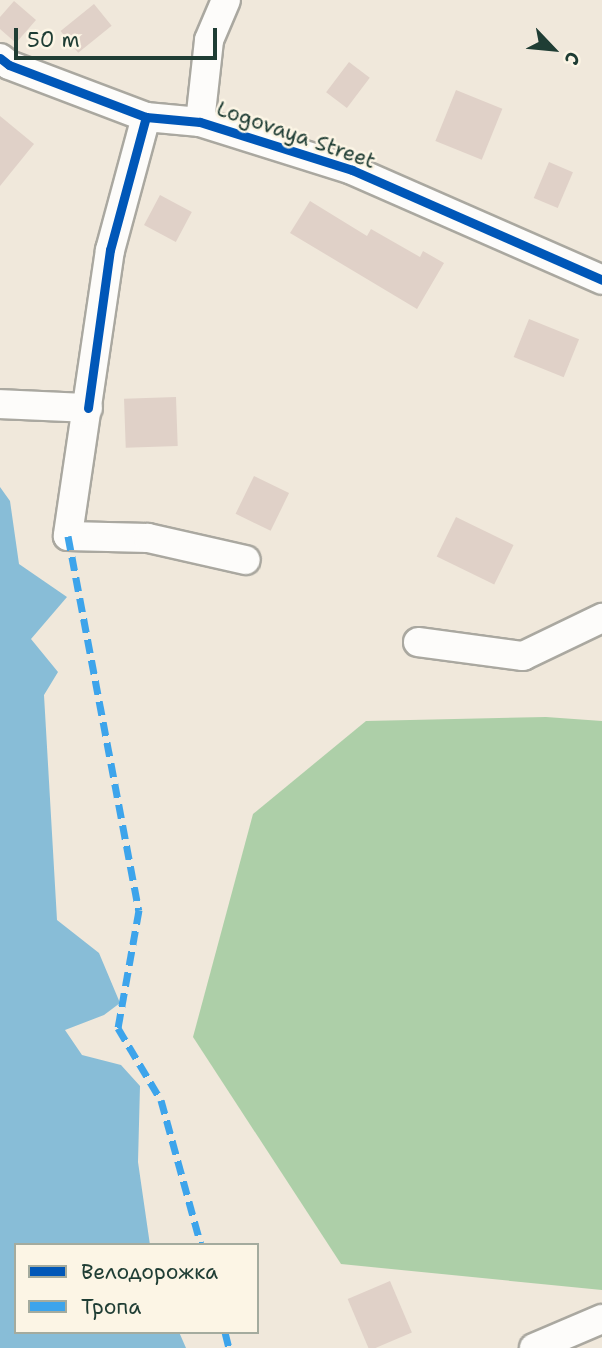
<!DOCTYPE html>
<html>
<head>
<meta charset="utf-8">
<style>
  body { margin:0 }
  #map { position:relative; width:602px; height:1348px; overflow:hidden; background:#f0e8db; font-family:"Shantell Sans",sans-serif }
  div>[style] { position:absolute }
  [style*='--x'] { left:calc(var(--x)*1px); top:calc(var(--y)*1px); width:calc(var(--w)*1px); rotate:calc(var(--a)*1deg) }
  .forest>* { inset:0; background:#adcfa8 }
  .water>* { inset:0; background:#88bdd7 }
  .building>* { inset:0; background:#e0d1c8; transform-origin:0 0 }
  .roads { filter:drop-shadow(2px 0 #aaa8a0) drop-shadow(-2px 0 #aaa8a0) drop-shadow(0 2px #aaa8a0) drop-shadow(0 -2px #aaa8a0) }
  .minor>* { height:28px; margin:-14px; padding:0 14px; transform-origin:14px; border-radius:14px; background:#fdfcfa }
  .quiet>* { height:7px; margin-top:-3.5px; transform-origin:0; background:repeating-linear-gradient(90deg,#3da4eb 0 14px,transparent 0 21px) }
  .cycleway>* { height:9px; margin:-4.5px; padding:0 4.5px; transform-origin:4.5px; border-radius:4.5px; background:#0057b8 }
  span { translate:-50% -50%; white-space:nowrap; text-align:center; line-height:1.15; -webkit-text-stroke:5px #fcf5e5; paint-order:stroke }
  .street-label { font-size:21px; color:#1f3d34 }
  .legend { position:absolute; left:14px; top:1243px; width:245px; height:91px; box-sizing:border-box; background:#fcf5e5; border:2px solid #a4ab9e; margin:0; padding:9px 12px; list-style:none; font-size:21px; color:#1f3d34 }
  .legend li { display:flex; align-items:center; gap:14px; height:35px }
  .legend b { width:35px; border:2px solid #a4ab9e }
  .north { position:absolute; left:518px; top:14px; width:70px; height:70px; -webkit-text-stroke:5px #fcf5e5; paint-order:stroke; rotate:116deg; font-size:19px; font-weight:700; line-height:28px; text-align:center; color:#1f3d34 }
  .north::after { content:''; display:block; margin:auto; width:24px; height:32px; background:#1f3d34; clip-path:polygon(50% 0,100% 100%,50% 72%,0 100%) }
  .scale { position:absolute; left:14px; top:28px; width:203px; height:32px; box-sizing:border-box; border:4px solid #1f3d34; border-top:0; padding-left:9px; font-size:21px; line-height:24px; white-space:nowrap; color:#1f3d34; -webkit-text-stroke:5px #fcf5e5; paint-order:stroke }
</style>
</head>
<body>
<div id="map">
  <div class="forest">
    <div style="clip-path:polygon(546px 717px,602px 721px,602px 1290px,341px 1264px,193px 1037px,253px 814px,366px 721px)"></div>
  </div>
  <div class="water">
    <div style="clip-path:polygon(0 487px,10px 501px,19px 564px,67px 597px,31px 639px,58px 672px,44px 695px,57px 920px,99px 953px,120px 1003px,104px 1015px,65px 1030px,82px 1055px,121px 1065px,140px 1086px,138px 1162px,150px 1245px,16px 1245px,16px 1332px,179px 1332px,186px 1348px,0 1348px)"></div>
  </div>
  <div class="building">
    <div style="clip-path:polygon(14px 1px,36px 20px,16px 43px,0 29px,0 17px)"></div>
    <div style="left:94px;top:4px;width:28px;height:43px;rotate:51deg"></div>
    <div style="left:349px;top:62px;width:26px;height:38px;rotate:37deg"></div>
    <div style="left:456px;top:90px;width:50px;height:55px;rotate:22deg"></div>
    <div style="clip-path:polygon(0 116px,34px 144px,0 186px)"></div>
    <div style="left:549px;top:162px;width:26px;height:39px;rotate:23deg"></div>
    <div style="left:160px;top:195px;width:36px;height:34px;rotate:28deg"></div>
    <div style="clip-path:polygon(310px 201px,367px 236px,371px 229px,420px 257px,423px 251px,444px 263px,417px 309px,290px 233px)"></div>
    <div style="left:529px;top:319px;width:54px;height:41px;rotate:22deg"></div>
    <div style="left:176px;top:397px;width:49px;height:52px;rotate:88deg"></div>
    <div style="left:254px;top:476px;width:39px;height:42px;rotate:26deg"></div>
    <div style="left:456px;top:517px;width:64px;height:44px;rotate:26deg"></div>
    <div style="left:390px;top:1281px;width:56px;height:46px;rotate:67deg"></div>
  </div>
  <div class="roads">
    <div class="minor">
      <div style="--x:0;--y:58;--w:11;--a:38"></div>
      <div style="--x:9;--y:65;--w:147;--a:20.8"></div>
      <div style="--x:146;--y:117;--w:54;--a:5.3"></div>
      <div style="--x:200;--y:122;--w:159;--a:17.5"></div>
      <div style="--x:352;--y:170;--w:273;--a:23.7"></div>
      <div style="--x:146;--y:117;--w:138;--a:105.1"></div>
      <div style="--x:110;--y:250;--w:289;--a:98.4"></div>
      <div style="--x:68;--y:536;--w:80;--a:1.4"></div>
      <div style="--x:148;--y:538;--w:100;--a:12.7"></div>
      <div style="--x:200;--y:122;--w:82;--a:-83.7"></div>
      <div style="--x:209;--y:40;--w:43;--a:-67"></div>
      <div style="--x:0;--y:404;--w:88;--a:2.6"></div>
      <div style="--x:418;--y:642;--w:106;--a:7.6"></div>
      <div style="--x:523;--y:656;--w:88;--a:-25.7"></div>
      <div style="--x:534;--y:1348;--w:74;--a:-23.1"></div>
    </div>
  </div>
  <div class="quiet">
    <div style="--x:68;--y:536;--w:381;--a:79.3"></div>
    <div style="--x:139;--y:910;--w:120;--a:100.1"></div>
    <div style="--x:118;--y:1028;--w:84;--a:59.2"></div>
    <div style="--x:161;--y:1100;--w:150;--a:74.6"></div>
    <div style="--x:225;--y:1332;--w:16;--a:76"></div>
  </div>
  <div class="cycleway">
    <div style="--x:0;--y:58;--w:11;--a:38"></div>
    <div style="--x:9;--y:65;--w:147;--a:20.8"></div>
    <div style="--x:146;--y:117;--w:54;--a:5.3"></div>
    <div style="--x:200;--y:122;--w:159;--a:17.5"></div>
    <div style="--x:352;--y:170;--w:273;--a:23.7"></div>
    <div style="--x:88;--y:408;--w:160;--a:-82.1"></div>
    <div style="--x:110;--y:250;--w:138;--a:-74.9"></div>
  </div>
  <div class="street-label">
    <span style="left:296px;top:135px;rotate:19deg">Logovaya Street</span>
  </div>
  <ul class="legend">
  <li><b style="height:9px;background:#0057b8"></b>Велодорожка</li>
  <li><b style="height:9px;background:#3da4eb"></b>Тропа</li>
  </ul>
  <div class="north">С</div>
  <div class="scale">50 m</div>
</div>
</body>
</html>
